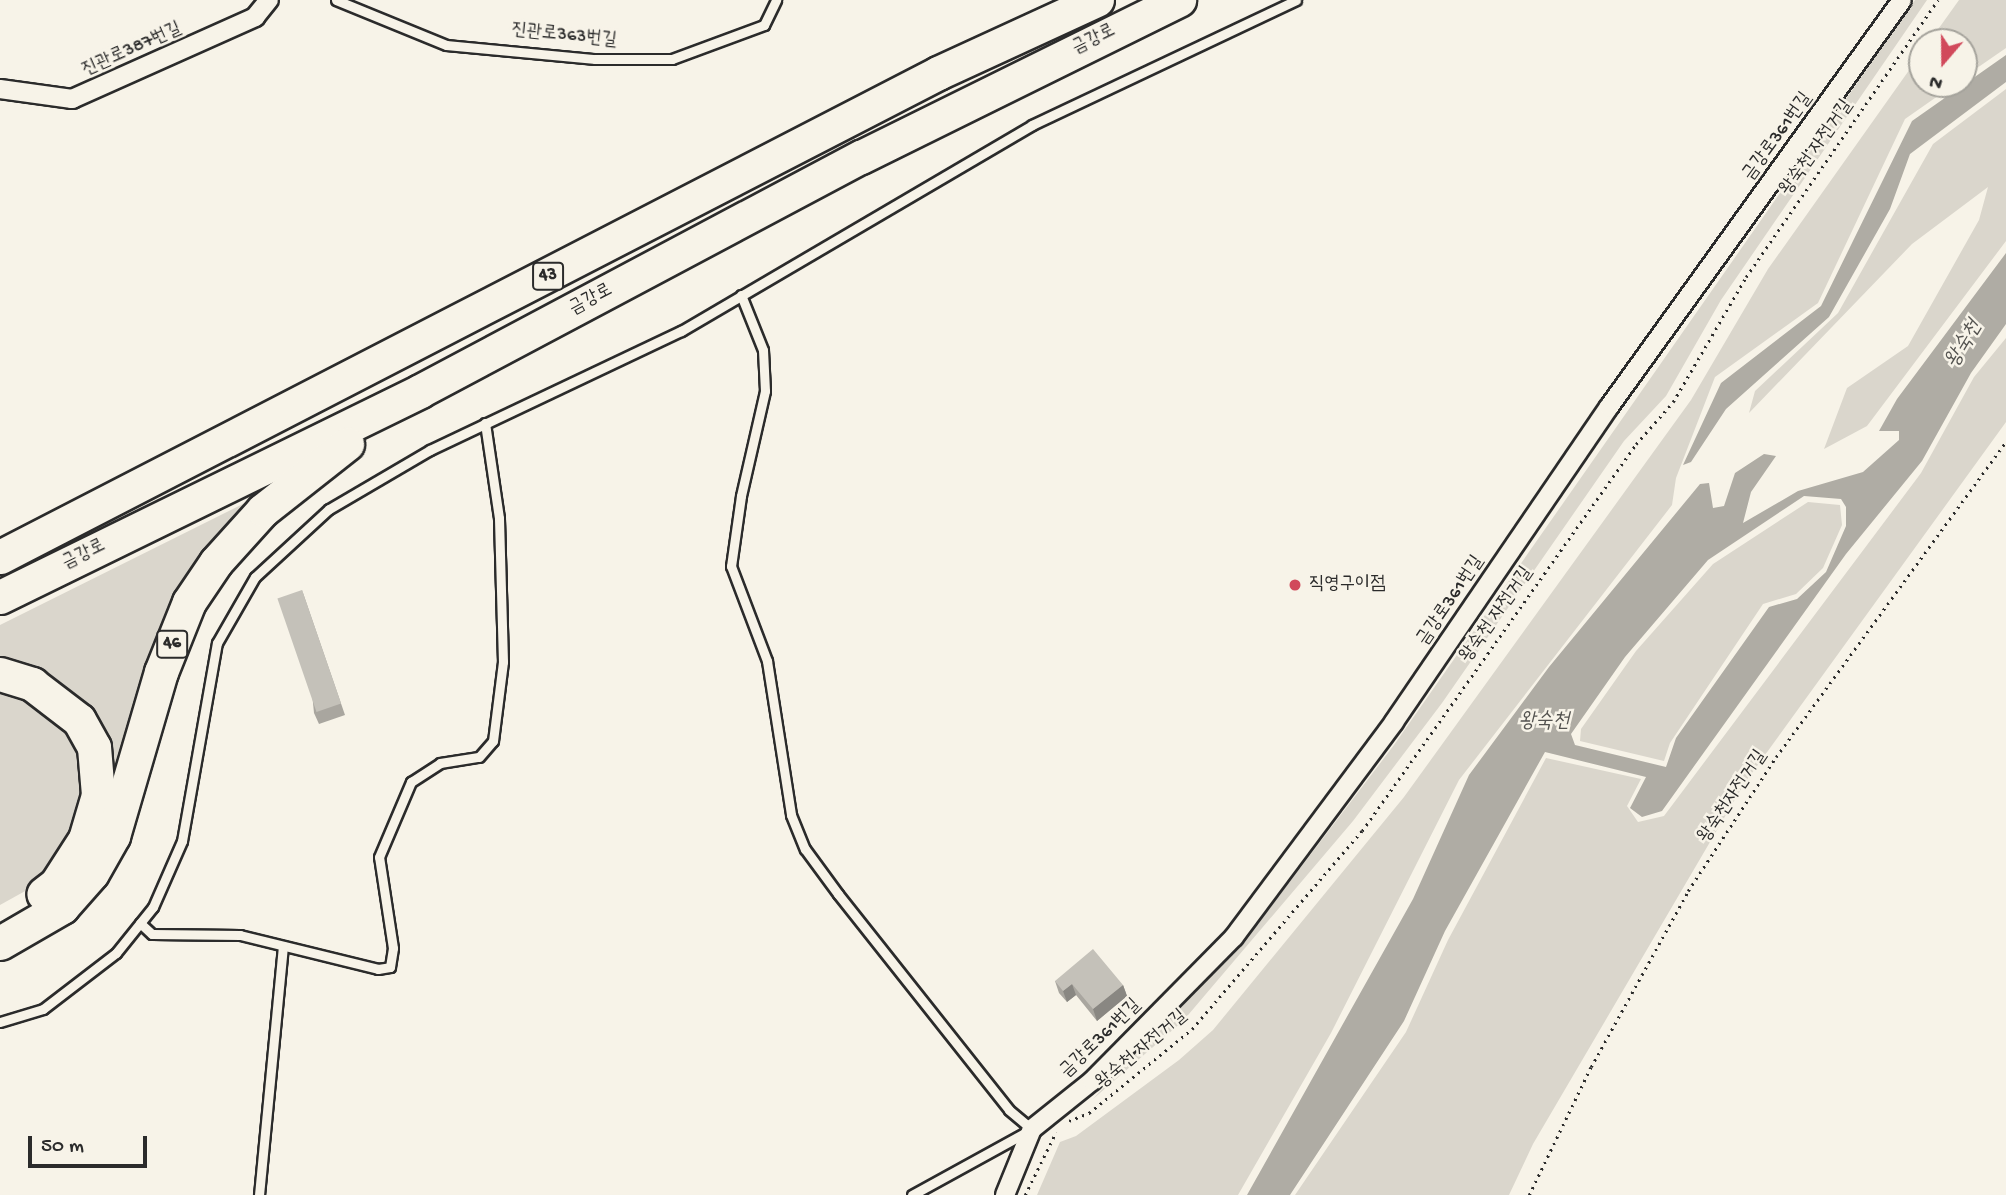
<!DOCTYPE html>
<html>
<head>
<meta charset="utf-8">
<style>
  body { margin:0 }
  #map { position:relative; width:2006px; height:1195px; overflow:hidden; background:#f7f3e8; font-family:"Gochi Hand","Poor Story",sans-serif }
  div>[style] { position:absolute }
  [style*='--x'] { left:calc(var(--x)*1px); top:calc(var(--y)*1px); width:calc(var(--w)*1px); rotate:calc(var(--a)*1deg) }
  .green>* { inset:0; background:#dad6cc }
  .water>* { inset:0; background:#afaca4 }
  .path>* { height:2.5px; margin-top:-1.25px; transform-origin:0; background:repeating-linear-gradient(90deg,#2b2b2b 0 2px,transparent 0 7px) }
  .roads { filter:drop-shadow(2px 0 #2b2b2b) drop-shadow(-2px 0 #2b2b2b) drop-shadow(0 2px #2b2b2b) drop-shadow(0 -2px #2b2b2b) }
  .lane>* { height:9px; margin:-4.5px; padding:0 4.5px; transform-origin:4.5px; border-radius:4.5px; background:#f7f3e8 }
  .street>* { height:18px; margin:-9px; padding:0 9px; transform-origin:9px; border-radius:9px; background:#f7f3e8 }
  .highway>* { height:33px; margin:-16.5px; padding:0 16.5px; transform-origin:16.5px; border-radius:16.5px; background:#f7f3e8 }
  .wall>* { inset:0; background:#a9a69f }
  .shaded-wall>* { inset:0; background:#898782 }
  .building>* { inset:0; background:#c4c1b9; transform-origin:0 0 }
  .dots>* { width:19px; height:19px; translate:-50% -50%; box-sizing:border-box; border:4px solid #f7f3e8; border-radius:50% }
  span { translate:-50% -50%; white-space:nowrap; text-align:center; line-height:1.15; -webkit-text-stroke:5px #f7f3e8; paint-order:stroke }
  .shield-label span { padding:2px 5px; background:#f7f3e8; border:2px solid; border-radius:5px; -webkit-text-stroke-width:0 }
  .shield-label { font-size:18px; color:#2b2b2b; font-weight:700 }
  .street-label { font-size:19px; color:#2b2b2b }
  .poi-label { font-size:19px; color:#2b2b2b }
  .left { translate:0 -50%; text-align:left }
  .water-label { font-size:21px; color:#53524f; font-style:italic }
  .north { position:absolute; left:1908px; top:28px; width:70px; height:70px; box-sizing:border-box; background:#f7f3e8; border:2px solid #a5a39c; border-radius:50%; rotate:200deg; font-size:19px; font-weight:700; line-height:28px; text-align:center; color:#2b2b2b }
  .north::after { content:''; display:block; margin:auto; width:24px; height:32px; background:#d1495b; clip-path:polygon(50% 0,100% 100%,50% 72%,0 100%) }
  .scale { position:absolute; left:28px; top:1136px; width:119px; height:32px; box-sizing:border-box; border:4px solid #2b2b2b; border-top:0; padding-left:9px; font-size:21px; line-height:24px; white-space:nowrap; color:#2b2b2b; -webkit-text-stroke:5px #f7f3e8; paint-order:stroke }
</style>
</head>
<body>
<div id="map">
  <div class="green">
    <div style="clip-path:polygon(1915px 0,1927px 0,1721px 300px,1666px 396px,1624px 441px,1442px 703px,1353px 821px,1183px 1021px,1093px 1099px,1263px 917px,1394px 745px)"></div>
    <div style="clip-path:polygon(1959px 0,2006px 0,2006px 48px,1964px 77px,1964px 42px,1929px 42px)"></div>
    <div style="clip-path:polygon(1922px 52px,1922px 84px,1955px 84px,1905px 119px,1818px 303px,1715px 377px,1676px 478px,1672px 505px,1459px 780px,1331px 1033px,1238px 1195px,1037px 1195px,1060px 1142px,1076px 1136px,1179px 1060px,1213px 1030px,1404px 797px,1691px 400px,1768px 269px)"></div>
    <div style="clip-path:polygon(2006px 89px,2006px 241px,1867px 426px,1824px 449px,1847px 388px,1908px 346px,1979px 220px,1988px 187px,1912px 244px,1749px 413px,1755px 391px,1838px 313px,1933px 144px)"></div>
    <div style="clip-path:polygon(2006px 338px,2006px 422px,1744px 784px,1533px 1144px,1509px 1195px,1295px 1195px,1406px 1032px,1448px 940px,1546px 758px,1641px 779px,1627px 806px,1638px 822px,1664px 816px,1921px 473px,1974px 377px)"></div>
    <div style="clip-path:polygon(259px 496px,112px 793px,103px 741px,86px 705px,47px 674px,0 659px,0 625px)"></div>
    <div style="clip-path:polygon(1808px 502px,1840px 505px,1842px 525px,1823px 568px,1796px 594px,1763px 604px,1670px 743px,1664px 761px,1580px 741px,1581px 729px,1636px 651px,1713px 564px)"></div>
    <div style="clip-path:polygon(0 678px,63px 710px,90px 767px,83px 827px,36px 885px,0 905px)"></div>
  </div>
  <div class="water">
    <div style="clip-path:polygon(2006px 55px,2006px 82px,1910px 154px,1890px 209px,1829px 317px,1726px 409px,1691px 462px,1683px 465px,1721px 383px,1821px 306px,1912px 121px)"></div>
    <div style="clip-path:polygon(evenodd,2006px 253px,2006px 324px,1971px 373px,1922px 461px,1846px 554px,1662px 811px,1642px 817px,1630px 808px,1646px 777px,1545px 752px,1445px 931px,1404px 1021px,1290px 1195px,1247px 1195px,1413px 899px,1469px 775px,1549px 667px,1700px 484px,1709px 483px,1713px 508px,1724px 506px,1735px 473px,1764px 454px,1776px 456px,1751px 492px,1743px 523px,1798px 491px,1863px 472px,1899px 440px,1899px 431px,1879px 431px,1897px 399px,2006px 253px,1804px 496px,1841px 499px,1846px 507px,1846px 526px,1826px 572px,1797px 599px,1769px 607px,1676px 738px,1666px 767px,1575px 745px,1571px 734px,1625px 657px,1708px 560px,1804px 496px)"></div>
  </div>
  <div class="path">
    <div style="--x:1069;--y:1121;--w:22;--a:-22"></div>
    <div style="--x:1089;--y:1113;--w:133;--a:-39.2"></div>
    <div style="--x:1192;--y:1029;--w:261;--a:-49.4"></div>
    <div style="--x:1362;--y:831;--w:474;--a:-54.7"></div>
    <div style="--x:1636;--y:444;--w:56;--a:-48.6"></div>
    <div style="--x:1673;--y:402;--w:145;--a:-59.7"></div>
    <div style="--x:1746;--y:277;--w:337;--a:-55.3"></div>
    <div style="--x:1025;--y:1195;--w:70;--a:-63.8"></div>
    <div style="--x:1529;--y:1195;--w:142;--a:-64.2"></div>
    <div style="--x:1591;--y:1067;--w:201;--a:-61.1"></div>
    <div style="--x:1688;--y:891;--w:160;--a:-56.7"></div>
    <div style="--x:1776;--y:757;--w:390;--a:-53.9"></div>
  </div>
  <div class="roads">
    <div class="lane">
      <div style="--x:336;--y:0;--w:119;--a:22.2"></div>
      <div style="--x:446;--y:45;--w:150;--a:5.4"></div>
      <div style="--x:595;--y:59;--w:77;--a:0"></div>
      <div style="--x:672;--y:59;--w:98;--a:-20.3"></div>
      <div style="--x:764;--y:25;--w:28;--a:-64"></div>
      <div style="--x:741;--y:295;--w:59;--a:68.2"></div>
      <div style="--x:763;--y:350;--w:41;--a:87.2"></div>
      <div style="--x:765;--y:391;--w:108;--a:102.9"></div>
      <div style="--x:741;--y:496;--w:71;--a:98.1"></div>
      <div style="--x:731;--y:566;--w:102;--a:69.2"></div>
      <div style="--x:767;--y:661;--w:156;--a:81.1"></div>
      <div style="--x:791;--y:815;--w:37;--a:68"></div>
      <div style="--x:805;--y:849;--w:56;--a:53.7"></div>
      <div style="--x:838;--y:894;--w:275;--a:51.6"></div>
      <div style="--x:1009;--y:1110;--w:30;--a:40"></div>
      <div style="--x:1032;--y:1129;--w:137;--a:151.2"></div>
      <div style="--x:140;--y:923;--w:16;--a:43"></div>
      <div style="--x:152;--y:934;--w:88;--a:0.7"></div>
      <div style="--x:240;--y:935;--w:142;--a:13.8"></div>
      <div style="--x:378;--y:969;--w:12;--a:-9"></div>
      <div style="--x:390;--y:967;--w:19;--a:-81"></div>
      <div style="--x:393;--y:948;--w:92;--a:-98.7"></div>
      <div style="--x:379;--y:857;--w:82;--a:-66.9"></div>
      <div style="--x:411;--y:782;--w:35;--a:-33"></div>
      <div style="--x:440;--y:763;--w:39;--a:-9"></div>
      <div style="--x:479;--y:757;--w:21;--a:-49"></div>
      <div style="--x:493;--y:741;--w:80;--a:-82.8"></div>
      <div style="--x:503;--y:662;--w:144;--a:-91.6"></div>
      <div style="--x:499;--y:518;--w:96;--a:-98.4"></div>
      <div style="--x:0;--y:1022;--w:45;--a:-16.8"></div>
      <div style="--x:43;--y:1009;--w:92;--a:-37.5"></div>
      <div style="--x:116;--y:953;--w:59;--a:-51.2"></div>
      <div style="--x:153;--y:907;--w:72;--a:-66.3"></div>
      <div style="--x:182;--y:841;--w:201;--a:-80"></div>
      <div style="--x:217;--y:643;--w:76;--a:-60.1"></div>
      <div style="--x:255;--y:577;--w:100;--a:-42.6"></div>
      <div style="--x:329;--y:509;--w:117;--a:-30.3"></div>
      <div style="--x:430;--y:450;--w:278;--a:-25.4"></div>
      <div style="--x:681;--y:331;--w:407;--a:-30.4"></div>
      <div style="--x:1032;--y:125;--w:292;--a:-25.3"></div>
      <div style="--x:259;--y:1195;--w:250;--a:-84.5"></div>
    </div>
    <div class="street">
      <div style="--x:0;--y:89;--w:73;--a:7.9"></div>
      <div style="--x:72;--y:99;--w:201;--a:-24.1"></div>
      <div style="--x:255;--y:17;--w:22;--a:-51"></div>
      <div style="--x:1005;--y:1195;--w:71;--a:-67.8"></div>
      <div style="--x:1032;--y:1129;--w:77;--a:-38.7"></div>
      <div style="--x:1092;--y:1081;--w:202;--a:-45.4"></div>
      <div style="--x:1234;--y:937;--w:268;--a:-53.3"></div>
      <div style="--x:1394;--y:722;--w:381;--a:-55.7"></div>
      <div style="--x:1609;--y:407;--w:501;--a:-54.25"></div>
    </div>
    <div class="highway">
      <div style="--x:0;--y:557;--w:1056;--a:-27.29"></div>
      <div style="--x:938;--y:73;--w:175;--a:-24.7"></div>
      <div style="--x:0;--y:597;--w:468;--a:-26.1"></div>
      <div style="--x:420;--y:391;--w:499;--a:-28"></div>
      <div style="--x:861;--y:157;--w:355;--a:-26.3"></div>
      <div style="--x:0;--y:674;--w:34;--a:17"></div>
      <div style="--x:32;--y:684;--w:59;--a:37.5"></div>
      <div style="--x:79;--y:720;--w:31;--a:61"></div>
      <div style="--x:94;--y:747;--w:48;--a:85.2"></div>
      <div style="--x:98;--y:795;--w:46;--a:106.5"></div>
      <div style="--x:85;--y:839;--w:54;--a:122.8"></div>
      <div style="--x:56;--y:884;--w:16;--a:142"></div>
      <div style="--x:0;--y:943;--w:72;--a:-30.1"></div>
      <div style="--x:62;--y:907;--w:45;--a:-48.6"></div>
      <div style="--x:92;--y:873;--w:43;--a:-60.4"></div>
      <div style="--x:113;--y:836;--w:171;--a:-73.7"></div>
      <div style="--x:161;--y:672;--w:75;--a:-68.2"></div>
      <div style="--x:189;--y:602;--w:48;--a:-56"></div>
      <div style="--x:216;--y:562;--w:70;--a:-47.9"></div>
      <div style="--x:263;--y:510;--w:107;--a:-38.2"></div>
    </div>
  </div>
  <div class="wall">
    <div style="clip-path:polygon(302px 590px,345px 715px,319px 724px,314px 713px)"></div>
    <div style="clip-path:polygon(1055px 981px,1123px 985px,1127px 996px,1097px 1021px,1076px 995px,1067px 1002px,1059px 993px)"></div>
  </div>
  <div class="shaded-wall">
    <div style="clip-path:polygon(1072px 984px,1076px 995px,1067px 1002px,1063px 991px)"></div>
    <div style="clip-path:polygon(1123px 985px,1127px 996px,1097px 1021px,1093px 1009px)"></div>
  </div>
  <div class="building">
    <div style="left:302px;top:590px;width:120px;height:26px;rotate:71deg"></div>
    <div style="clip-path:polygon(1093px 949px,1123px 985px,1093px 1009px,1072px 984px,1063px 991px,1055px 981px)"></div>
  </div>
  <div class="dots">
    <div style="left:1295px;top:585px;background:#d1495b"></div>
  </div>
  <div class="shield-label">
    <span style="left:548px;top:276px">43</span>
    <span style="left:172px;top:644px">46</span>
  </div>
  <div class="street-label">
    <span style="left:564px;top:36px;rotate:6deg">진관로363번길</span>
    <span style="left:1094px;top:40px;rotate:-26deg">금강로</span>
    <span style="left:132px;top:50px;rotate:-24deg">진관로387번길</span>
    <span style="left:1778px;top:137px;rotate:-54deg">금강로361번길</span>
    <span style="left:1817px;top:148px;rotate:-55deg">왕숙천 자전거길</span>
    <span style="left:591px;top:300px;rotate:-28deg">금강로</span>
    <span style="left:84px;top:555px;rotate:-26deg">금강로</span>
    <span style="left:1451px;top:601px;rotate:-56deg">금강로361번길</span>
    <span style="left:1497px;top:615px;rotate:-55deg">왕숙천 자전거길</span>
    <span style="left:1733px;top:797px;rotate:-56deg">왕숙천자전거길</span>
    <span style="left:1101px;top:1039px;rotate:-44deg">금강로361번길</span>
    <span style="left:1142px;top:1050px;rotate:-40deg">왕숙천 자전거길</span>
  </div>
  <div class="poi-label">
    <span class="left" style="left:1309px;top:585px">직영구이점</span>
  </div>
  <div class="water-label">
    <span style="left:1965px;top:345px;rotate:-59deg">왕숙천</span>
    <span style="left:1544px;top:723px">왕숙천</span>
  </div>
  <div class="north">N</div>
  <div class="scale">50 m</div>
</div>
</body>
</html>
